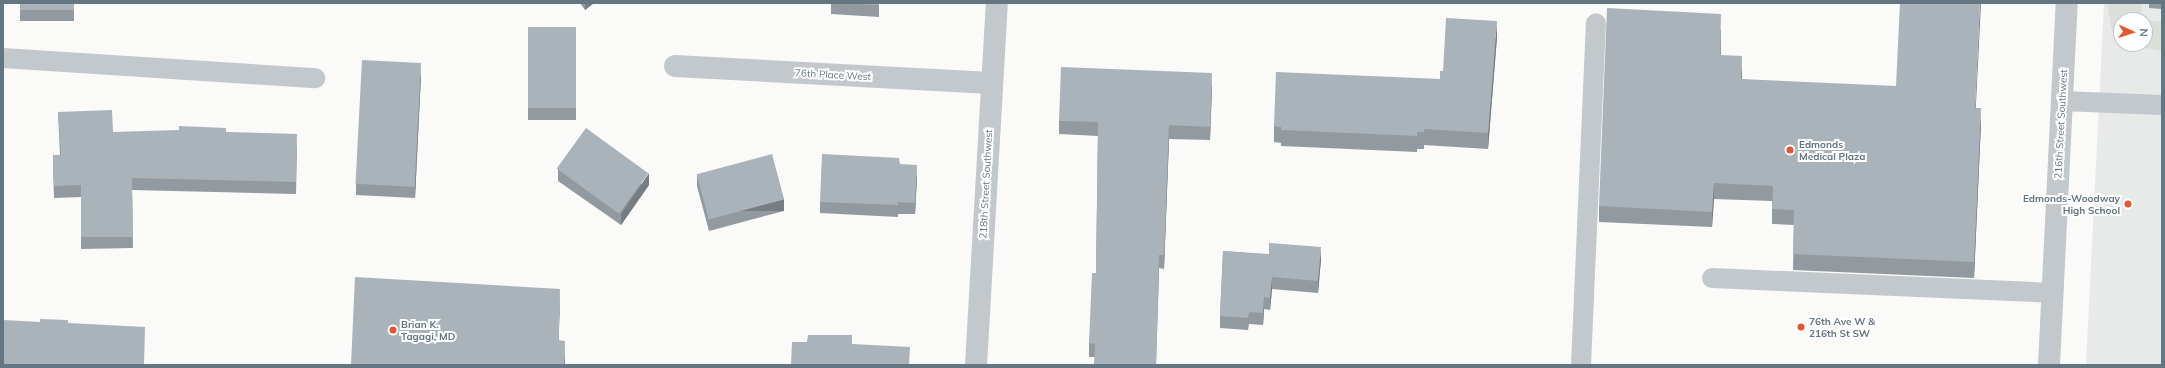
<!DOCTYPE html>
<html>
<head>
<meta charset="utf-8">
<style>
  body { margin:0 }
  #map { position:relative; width:2165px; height:368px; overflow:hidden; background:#fafaf8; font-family:Mulish,sans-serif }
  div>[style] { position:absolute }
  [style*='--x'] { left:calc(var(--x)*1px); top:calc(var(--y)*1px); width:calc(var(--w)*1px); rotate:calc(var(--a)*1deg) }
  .built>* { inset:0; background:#e8e9e9 }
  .green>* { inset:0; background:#dadfd7 }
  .service>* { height:20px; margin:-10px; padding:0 10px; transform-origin:10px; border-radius:10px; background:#c3c8cc }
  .minor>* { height:22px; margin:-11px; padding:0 11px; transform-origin:11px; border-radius:11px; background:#c3c8cc }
  .wall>* { inset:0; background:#929a9f; transform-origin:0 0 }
  .shaded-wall>* { inset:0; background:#777d82; transform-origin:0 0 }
  .building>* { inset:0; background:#aab3b9; transform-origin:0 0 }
  .dots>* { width:11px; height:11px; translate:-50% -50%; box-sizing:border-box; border:2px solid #fff; border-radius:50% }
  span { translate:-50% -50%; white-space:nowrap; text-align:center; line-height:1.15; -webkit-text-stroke:4px #fff; paint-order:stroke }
  .street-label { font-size:10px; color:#657683 }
  .poi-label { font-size:10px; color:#657683; font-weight:700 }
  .left { translate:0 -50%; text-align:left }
  .right { translate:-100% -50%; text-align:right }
  .frame { position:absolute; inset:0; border:4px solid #657683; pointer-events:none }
  .north { position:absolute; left:2113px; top:12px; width:40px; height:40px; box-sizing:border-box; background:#fff; border:1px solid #c1c8cd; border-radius:50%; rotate:93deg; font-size:11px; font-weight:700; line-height:16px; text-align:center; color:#657683 }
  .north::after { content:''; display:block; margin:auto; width:14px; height:18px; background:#e4572e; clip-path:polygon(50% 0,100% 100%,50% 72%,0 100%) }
</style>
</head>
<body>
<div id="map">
  <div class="built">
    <div style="clip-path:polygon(evenodd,2104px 3px,2162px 3px,2162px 365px,2086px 365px,2104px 3px,2121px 20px,2145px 20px,2145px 44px,2121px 44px,2121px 20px)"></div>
  </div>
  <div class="green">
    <div style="clip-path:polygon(2107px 3px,2142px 3px,2141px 20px,2121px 20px,2121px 43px,2112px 31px)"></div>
    <div style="clip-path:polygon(2145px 21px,2162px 21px,2162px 51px,2122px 44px,2145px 44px)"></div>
  </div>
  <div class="service">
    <div style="--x:3;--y:58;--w:313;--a:3.7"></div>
    <div style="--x:2062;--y:101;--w:100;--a:2.3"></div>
    <div style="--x:1712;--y:278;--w:341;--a:2.5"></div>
    <div style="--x:1581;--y:365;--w:342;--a:-87.5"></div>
  </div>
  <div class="minor">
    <div style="--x:675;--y:66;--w:316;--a:3.1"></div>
    <div style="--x:976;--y:365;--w:363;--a:-86.7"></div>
    <div style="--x:2049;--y:365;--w:362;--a:-87.2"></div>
  </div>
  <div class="wall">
    <div style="left:20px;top:3px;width:54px;height:18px"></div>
    <div style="clip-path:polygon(580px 3px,594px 3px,585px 10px)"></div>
    <div style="clip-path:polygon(831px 3px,879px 3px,879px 17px,831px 14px)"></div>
    <div style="clip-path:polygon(2149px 3px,2162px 3px,2162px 9px,2149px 8px)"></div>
    <div style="left:528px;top:27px;width:48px;height:93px"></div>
    <div style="clip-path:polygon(1721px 29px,1721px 55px,1742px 71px,1742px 79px,1976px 108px,1981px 123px,1974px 278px,1793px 270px,1794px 225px,1772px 224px,1772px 201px,1714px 199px,1712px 227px,1599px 222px,1599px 206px)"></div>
    <div style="clip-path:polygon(1497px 37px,1488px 149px,1424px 145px,1424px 149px,1417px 149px,1417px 152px,1281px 146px,1281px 143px,1274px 142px,1274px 126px,1440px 79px,1443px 71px)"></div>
    <div style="clip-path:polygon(421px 75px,415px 198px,356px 195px,356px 184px)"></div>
    <div style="clip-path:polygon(1212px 86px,1210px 140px,1169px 139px,1164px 269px,1159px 268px,1156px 365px,1094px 365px,1095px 357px,1089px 357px,1089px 343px,1096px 273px,1098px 136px,1059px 134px,1059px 121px)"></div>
    <div style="clip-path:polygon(58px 112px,113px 132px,226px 132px,297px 146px,296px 194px,132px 190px,133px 248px,81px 249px,81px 197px,54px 198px,53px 167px,53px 155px,60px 155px)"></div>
    <div style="clip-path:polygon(900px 164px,917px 177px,915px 214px,898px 214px,898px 217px,820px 213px,820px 202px)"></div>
    <div style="clip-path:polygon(558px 169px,649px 185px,621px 225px,558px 181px)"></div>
    <div style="clip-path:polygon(697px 174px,784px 211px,709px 231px,697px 186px)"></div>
    <div style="clip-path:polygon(1223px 251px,1321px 259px,1318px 293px,1272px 289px,1270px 310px,1264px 309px,1263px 325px,1249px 324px,1248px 330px,1220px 328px,1220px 316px)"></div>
  </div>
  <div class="shaded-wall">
    <div style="clip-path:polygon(585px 3px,594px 3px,585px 10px)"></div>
    <div style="clip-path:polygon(1980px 3px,1981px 3px,1975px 123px,1975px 108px)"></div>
    <div style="clip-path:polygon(1497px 21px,1497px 37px,1488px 149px,1488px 133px)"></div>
    <div style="clip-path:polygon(1742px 56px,1742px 71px,1741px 95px,1741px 79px)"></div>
    <div style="clip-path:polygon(421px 63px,421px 75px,415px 198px,415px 186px)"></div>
    <div style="clip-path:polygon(1212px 73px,1212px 86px,1210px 140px,1210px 127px)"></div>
    <div style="clip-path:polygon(1981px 108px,1981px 123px,1974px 278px,1974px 262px)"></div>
    <div style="clip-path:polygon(1169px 125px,1169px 139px,1164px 269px,1164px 255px)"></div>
    <div style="clip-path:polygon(917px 165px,917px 177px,915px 214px,915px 203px)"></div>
    <div style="clip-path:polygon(649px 173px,649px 185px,621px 225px,621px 214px)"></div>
    <div style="clip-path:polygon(1714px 183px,1714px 199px,1712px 227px,1712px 212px)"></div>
    <div style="left:784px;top:199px;width:12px;height:78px;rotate:90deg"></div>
    <div style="clip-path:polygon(1321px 247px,1321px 259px,1318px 293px,1318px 281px)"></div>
    <div style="clip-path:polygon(1159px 255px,1159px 268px,1156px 365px)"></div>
    <div style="clip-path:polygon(1272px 277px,1272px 289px,1270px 310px,1270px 298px)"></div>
    <div style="clip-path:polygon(560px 289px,560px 304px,558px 356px,558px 340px)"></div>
    <div style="clip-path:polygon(1264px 297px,1264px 309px,1263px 325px,1263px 313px)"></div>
    <div style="clip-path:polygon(565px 341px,565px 365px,564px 365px)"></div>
  </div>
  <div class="building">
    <div style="left:20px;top:3px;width:54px;height:7px"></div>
    <div style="clip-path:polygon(843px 3px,879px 3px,879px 5px)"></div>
    <div style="clip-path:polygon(1900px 3px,1980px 3px,1975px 108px,1981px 108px,1974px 262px,1793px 254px,1794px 210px,1772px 209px,1773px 186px,1714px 183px,1712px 212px,1599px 206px,1607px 8px,1721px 14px,1720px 55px,1742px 56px,1741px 79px,1896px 86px)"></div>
    <div style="clip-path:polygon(1446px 18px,1497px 21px,1488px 133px,1424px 129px,1424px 132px,1417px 132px,1417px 136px,1281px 130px,1281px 127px,1274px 126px,1276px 72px,1440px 79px,1440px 71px,1443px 71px)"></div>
    <div style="left:528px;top:27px;width:48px;height:81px"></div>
    <div style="left:362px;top:60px;width:59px;height:124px;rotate:3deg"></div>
    <div style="clip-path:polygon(1061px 67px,1212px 73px,1210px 127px,1169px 125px,1164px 255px,1159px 255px,1156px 365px,1094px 365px,1095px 344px,1089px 343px,1092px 273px,1096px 273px,1098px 122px,1059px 121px)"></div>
    <div style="clip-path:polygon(112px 110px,113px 132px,179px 130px,179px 126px,226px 128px,226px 132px,297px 134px,296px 182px,132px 178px,133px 237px,81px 237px,81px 185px,54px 186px,53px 155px,61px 155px,58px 112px)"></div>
    <div style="left:586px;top:128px;width:77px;height:50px;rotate:36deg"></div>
    <div style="left:772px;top:154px;width:47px;height:78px;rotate:75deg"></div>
    <div style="clip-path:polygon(822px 154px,899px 158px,900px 164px,917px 165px,915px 203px,898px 202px,898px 205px,820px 202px)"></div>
    <div style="clip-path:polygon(1269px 243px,1321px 247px,1318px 281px,1272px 277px,1270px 298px,1264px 297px,1263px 313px,1249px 312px,1248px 318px,1220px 316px,1223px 251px,1269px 254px)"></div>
    <div style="clip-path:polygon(355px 277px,560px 289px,558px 340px,565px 341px,564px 365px,351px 365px)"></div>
    <div style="clip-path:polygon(40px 319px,68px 320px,68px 323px,145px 327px,144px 365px,3px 365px,3px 320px,40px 322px)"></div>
    <div style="clip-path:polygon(808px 335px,852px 335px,852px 344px,910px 347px,909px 365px,791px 365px,792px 342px,807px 342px)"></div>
  </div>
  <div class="dots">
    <div style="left:1790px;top:150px;background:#e4572e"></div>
    <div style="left:2128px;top:204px;background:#e4572e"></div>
    <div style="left:1801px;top:327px;background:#e4572e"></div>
    <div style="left:393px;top:330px;background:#e4572e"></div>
  </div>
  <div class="street-label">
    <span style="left:833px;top:75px;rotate:3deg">76th Place West</span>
    <span style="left:2061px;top:124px;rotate:-87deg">216th Street Southwest</span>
    <span style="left:986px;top:184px;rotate:-87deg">218th Street Southwest</span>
  </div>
  <div class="poi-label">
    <span class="left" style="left:1799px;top:150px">Edmonds<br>Medical Plaza</span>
    <span class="right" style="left:2120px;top:204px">Edmonds-Woodway<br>High School</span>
    <span class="left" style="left:1809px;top:327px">76th Ave W &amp;<br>216th St SW</span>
    <span class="left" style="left:401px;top:330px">Brian K.<br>Tagagi, MD</span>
  </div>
  <div class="frame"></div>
  <div class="north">N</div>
</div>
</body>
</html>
